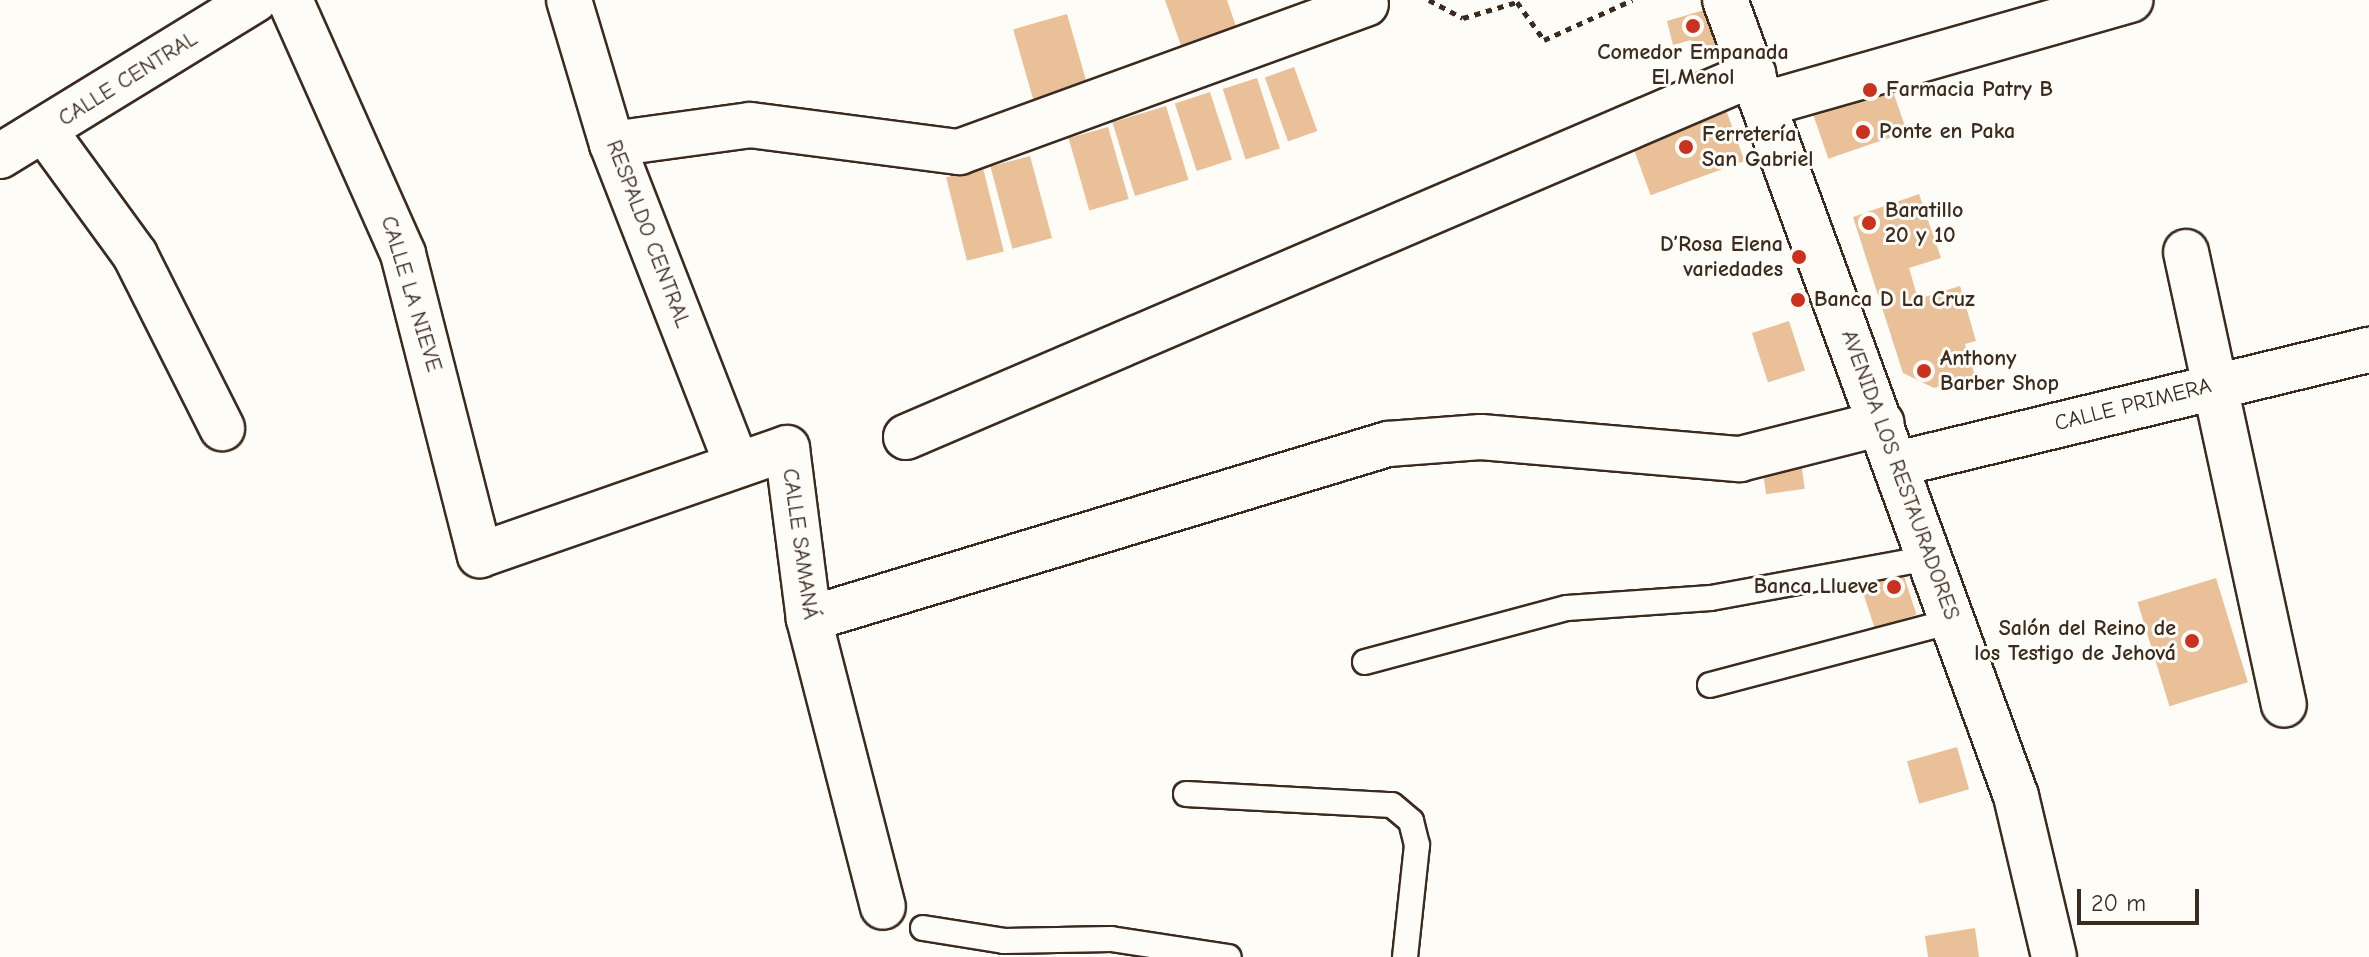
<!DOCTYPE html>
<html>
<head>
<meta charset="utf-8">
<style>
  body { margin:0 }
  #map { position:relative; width:2369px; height:957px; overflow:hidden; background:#fdfcf7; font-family:"Comic Neue",sans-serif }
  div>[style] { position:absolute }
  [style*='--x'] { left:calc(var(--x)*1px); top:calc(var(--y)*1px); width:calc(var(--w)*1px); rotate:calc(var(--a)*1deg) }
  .building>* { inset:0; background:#eac099; transform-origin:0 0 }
  .path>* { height:5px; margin-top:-2.5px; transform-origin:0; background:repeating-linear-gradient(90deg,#3b2a1e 0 6px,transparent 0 12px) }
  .roads { filter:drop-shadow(2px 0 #3b2a1e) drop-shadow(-2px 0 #3b2a1e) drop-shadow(0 2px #3b2a1e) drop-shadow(0 -2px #3b2a1e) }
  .lane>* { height:24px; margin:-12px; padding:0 12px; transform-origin:12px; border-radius:12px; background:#fdfcf7 }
  .street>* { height:44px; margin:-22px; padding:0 22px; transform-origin:22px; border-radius:22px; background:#fdfcf7 }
  .secondary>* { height:44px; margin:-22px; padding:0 22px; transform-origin:22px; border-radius:22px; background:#fdfcf7 }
  .dots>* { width:22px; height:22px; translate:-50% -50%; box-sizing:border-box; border:4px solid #fdfcf7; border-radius:50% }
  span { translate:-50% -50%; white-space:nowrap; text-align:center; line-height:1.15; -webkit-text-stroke:6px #fdfcf7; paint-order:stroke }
  .poi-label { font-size:22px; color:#3b2a1e; font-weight:700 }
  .left { translate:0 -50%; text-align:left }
  .right { translate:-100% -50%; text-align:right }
  .street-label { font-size:22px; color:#3b2a1e }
  .scale { position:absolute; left:2077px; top:889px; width:122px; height:36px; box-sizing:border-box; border:4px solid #3b2a1e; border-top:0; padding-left:10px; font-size:24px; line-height:28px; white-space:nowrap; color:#3b2a1e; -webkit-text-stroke:6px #fdfcf7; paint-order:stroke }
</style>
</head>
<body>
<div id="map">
  <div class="building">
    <div style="clip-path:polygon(1165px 0,1227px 0,1241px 41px,1186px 60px)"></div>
    <div style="clip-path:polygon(1711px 8px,1723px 46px,1696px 55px,1691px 40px,1673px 45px,1667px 21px)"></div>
    <div style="left:1067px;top:14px;width:89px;height:56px;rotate:74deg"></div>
    <div style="left:1294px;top:67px;width:68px;height:31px;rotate:70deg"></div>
    <div style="left:1888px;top:77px;width:58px;height:83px;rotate:71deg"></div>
    <div style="left:1257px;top:78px;width:74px;height:36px;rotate:72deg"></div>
    <div style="left:1210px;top:92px;width:71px;height:37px;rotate:72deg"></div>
    <div style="left:1722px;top:99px;width:66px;height:100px;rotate:70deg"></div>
    <div style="left:1166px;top:106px;width:77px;height:56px;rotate:73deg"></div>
    <div style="left:1108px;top:127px;width:75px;height:41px;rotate:74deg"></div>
    <div style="left:1030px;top:156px;width:85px;height:41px;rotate:75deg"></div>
    <div style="left:983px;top:168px;width:86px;height:38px;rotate:76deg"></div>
    <div style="clip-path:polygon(1919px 194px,1941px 258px,1909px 268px,1918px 299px,1960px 286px,1976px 341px,1965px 344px,1975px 376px,1934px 388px,1903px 373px,1853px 217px)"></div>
    <div style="left:1802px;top:288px;width:19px;height:15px;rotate:69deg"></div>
    <div style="left:1789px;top:321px;width:52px;height:39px;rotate:72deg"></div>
    <div style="left:1801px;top:462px;width:27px;height:39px;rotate:82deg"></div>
    <div style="left:1902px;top:570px;width:47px;height:44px;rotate:72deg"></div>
    <div style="left:2216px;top:578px;width:109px;height:82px;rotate:73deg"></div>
    <div style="left:1957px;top:747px;width:44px;height:52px;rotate:74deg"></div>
    <div style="clip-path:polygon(1975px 928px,1979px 957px,1928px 957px,1925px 936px)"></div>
  </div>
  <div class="path">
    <div style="--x:1429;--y:0;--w:38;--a:28"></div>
    <div style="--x:1463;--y:18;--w:56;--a:-16.5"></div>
    <div style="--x:1517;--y:2;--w:47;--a:54.6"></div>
    <div style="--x:1544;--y:40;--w:97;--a:-24.4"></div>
  </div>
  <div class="roads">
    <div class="lane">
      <div style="--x:1365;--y:662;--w:209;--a:-15"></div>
      <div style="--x:1567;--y:608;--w:144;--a:-4"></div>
      <div style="--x:1711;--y:598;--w:223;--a:-10.4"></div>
      <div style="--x:1710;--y:685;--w:250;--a:-14.8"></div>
      <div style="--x:1186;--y:794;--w:206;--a:3.1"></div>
      <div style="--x:1392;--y:805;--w:25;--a:40"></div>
      <div style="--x:1411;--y:821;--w:25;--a:76"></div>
      <div style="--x:1417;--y:845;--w:113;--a:96.1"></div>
      <div style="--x:923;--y:928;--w:82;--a:9.1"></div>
      <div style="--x:1004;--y:941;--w:107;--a:-1.1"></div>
      <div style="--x:1111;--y:939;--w:119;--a:8.7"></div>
    </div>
    <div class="street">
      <div style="--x:290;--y:0;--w:278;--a:66"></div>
      <div style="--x:403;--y:254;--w:311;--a:75.7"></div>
      <div style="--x:480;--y:555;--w:325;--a:-19.2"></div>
      <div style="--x:787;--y:448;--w:172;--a:82.7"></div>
      <div style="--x:809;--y:619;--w:297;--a:75.6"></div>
      <div style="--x:569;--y:0;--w:150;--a:73.4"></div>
      <div style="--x:612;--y:144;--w:344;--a:68.7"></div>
      <div style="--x:1765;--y:104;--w:380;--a:-15.9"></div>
      <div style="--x:44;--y:130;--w:155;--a:53.9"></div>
      <div style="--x:135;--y:255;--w:194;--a:63.3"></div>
      <div style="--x:612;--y:144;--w:139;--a:-7.8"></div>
      <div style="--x:750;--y:125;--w:211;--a:7.4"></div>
      <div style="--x:959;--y:152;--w:433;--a:-20"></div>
      <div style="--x:0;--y:156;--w:299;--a:-31.5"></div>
      <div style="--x:2186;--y:252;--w:463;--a:77.8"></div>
      <div style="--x:906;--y:437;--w:922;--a:-23.2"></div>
      <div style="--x:1897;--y:464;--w:486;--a:-13.6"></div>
      <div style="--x:809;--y:619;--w:605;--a:-16.82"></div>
      <div style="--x:1388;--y:444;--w:93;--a:-4.3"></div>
      <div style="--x:1481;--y:437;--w:260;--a:4.9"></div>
      <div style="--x:1740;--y:459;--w:146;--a:-14.2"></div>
    </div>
    <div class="secondary">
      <div style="--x:1725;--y:0;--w:848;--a:69.92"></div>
      <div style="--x:2016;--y:796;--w:165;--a:76.7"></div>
    </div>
  </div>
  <div class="dots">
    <div style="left:1693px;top:26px;background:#c8321e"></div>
    <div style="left:1870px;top:90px;background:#c8321e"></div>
    <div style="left:1863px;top:132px;background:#c8321e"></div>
    <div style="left:1686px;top:147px;background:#c8321e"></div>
    <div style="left:1869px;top:223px;background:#c8321e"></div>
    <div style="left:1799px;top:257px;background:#c8321e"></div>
    <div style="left:1798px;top:300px;background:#c8321e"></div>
    <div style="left:1924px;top:371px;background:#c8321e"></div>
    <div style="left:1894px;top:587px;background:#c8321e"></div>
    <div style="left:2192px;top:641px;background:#c8321e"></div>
  </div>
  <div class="poi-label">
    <span style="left:1693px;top:65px">Comedor Empanada<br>El Menol</span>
    <span class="left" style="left:1886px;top:90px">Farmacia Patry B</span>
    <span class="left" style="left:1879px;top:132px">Ponte en Paka</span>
    <span class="left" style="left:1702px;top:147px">Ferretería<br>San Gabriel</span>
    <span class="left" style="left:1885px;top:223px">Baratillo<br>20 y 10</span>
    <span class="right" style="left:1783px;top:257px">D’Rosa Elena<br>variedades</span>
    <span class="left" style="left:1814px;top:300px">Banca D La Cruz</span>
    <span class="left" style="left:1940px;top:371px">Anthony<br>Barber Shop</span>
    <span class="right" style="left:1878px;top:587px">Banca Llueve</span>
    <span class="right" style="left:2176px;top:641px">Salón del Reino de<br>los Testigo de Jehová</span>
  </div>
  <div class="street-label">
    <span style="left:128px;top:79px;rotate:-32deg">CALLE CENTRAL</span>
    <span style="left:648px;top:234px;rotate:69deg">RESPALDO CENTRAL</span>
    <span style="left:411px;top:294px;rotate:73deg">CALLE LA NIEVE</span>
    <span style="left:2133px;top:405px;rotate:-14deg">CALLE PRIMERA</span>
    <span style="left:1900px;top:475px;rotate:70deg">AVENIDA LOS RESTAURADORES</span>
    <span style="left:800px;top:544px;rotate:82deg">CALLE SAMANÁ</span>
  </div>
  <div class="scale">20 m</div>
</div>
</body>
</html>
